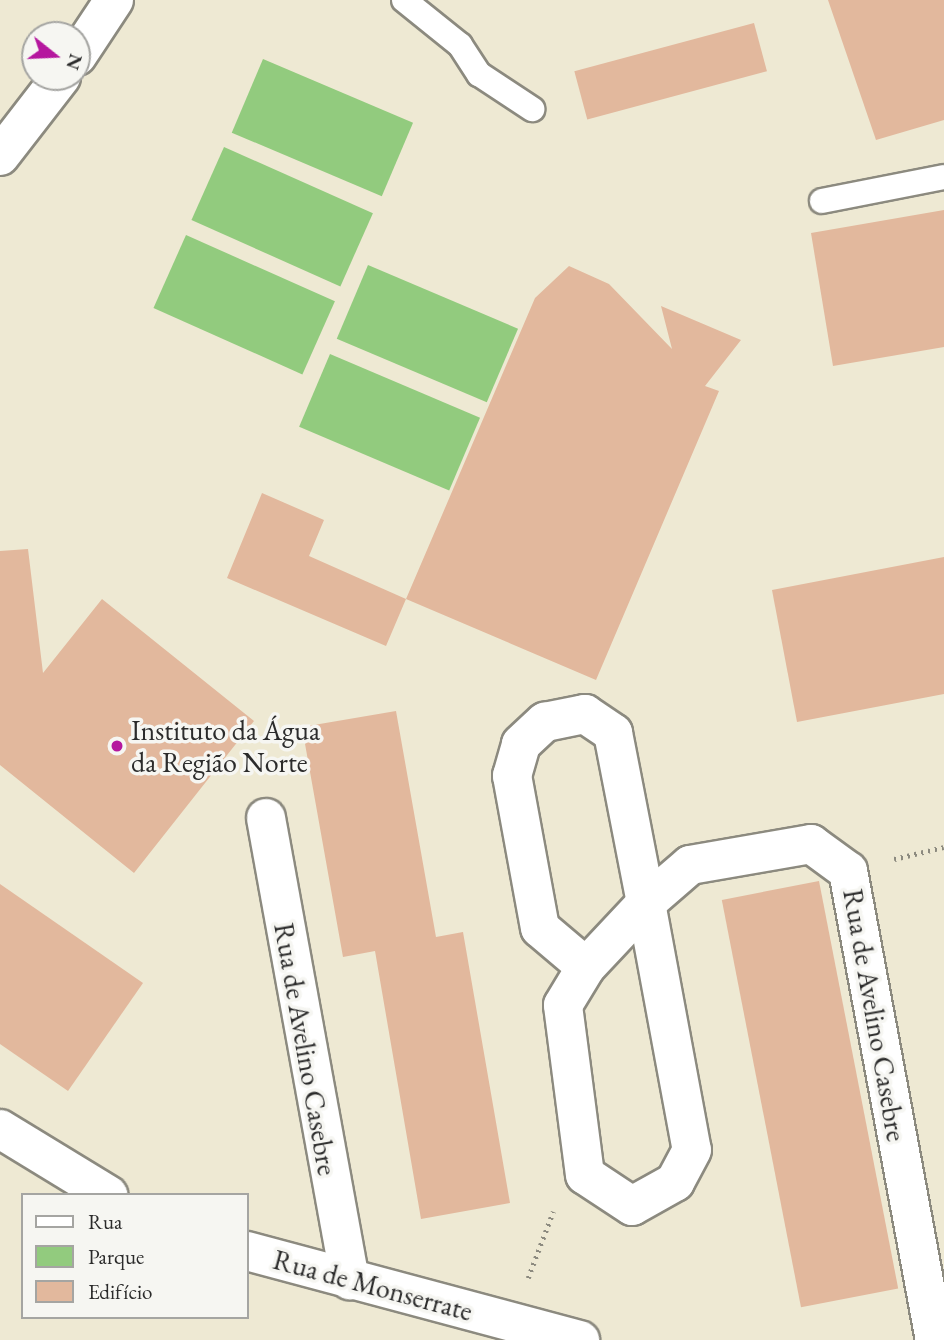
<!DOCTYPE html>
<html>
<head>
<meta charset="utf-8">
<style>
  body { margin:0 }
  #map { position:relative; width:944px; height:1340px; overflow:hidden; background:#eee9d3; font-family:"EB Garamond",serif }
  div>[style] { position:absolute }
  [style*='--x'] { left:calc(var(--x)*1px); top:calc(var(--y)*1px); width:calc(var(--w)*1px); rotate:calc(var(--a)*1deg) }
  .green>* { inset:0; background:#92cb7e; transform-origin:0 0 }
  .building>* { inset:0; background:#e2b89d; transform-origin:0 0 }
  .path>* { height:4.5px; margin-top:-2.25px; transform-origin:0; background:repeating-linear-gradient(90deg,#8c8a7f 0 2px,transparent 0 7px) }
  .roads { filter:drop-shadow(2px 0 #8c8a7f) drop-shadow(-2px 0 #8c8a7f) drop-shadow(0 2px #8c8a7f) drop-shadow(0 -2px #8c8a7f) }
  .service>* { height:24px; margin:-12px; padding:0 12px; transform-origin:12px; border-radius:12px; background:#fff }
  .minor>* { height:38px; margin:-19px; padding:0 19px; transform-origin:19px; border-radius:19px; background:#fff }
  .tertiary>* { height:38px; margin:-19px; padding:0 19px; transform-origin:19px; border-radius:19px; background:#fff }
  .dots>* { width:19px; height:19px; translate:-50% -50%; box-sizing:border-box; border:4px solid #f6f6f2; border-radius:50% }
  span { translate:-50% -50%; white-space:nowrap; text-align:center; line-height:1.15; -webkit-text-stroke:7px #f6f6f2; paint-order:stroke }
  .poi-label { font-size:28px; color:#2b2b2b }
  .left { translate:0 -50%; text-align:left }
  .street-label { font-size:28px; color:#2b2b2b }
  .legend { position:absolute; left:21px; top:1193px; width:228px; height:126px; box-sizing:border-box; background:#f6f6f2; border:2px solid #a5a5a2; margin:0; padding:9px 12px; list-style:none; font-size:21px; color:#2b2b2b }
  .legend li { display:flex; align-items:center; gap:14px; height:35px }
  .legend b { width:35px; border:2px solid #a5a5a2 }
  .north { position:absolute; left:21px; top:21px; width:70px; height:70px; box-sizing:border-box; background:#f6f6f2; border:2px solid #a5a5a2; border-radius:50%; rotate:108deg; font-size:19px; font-weight:700; line-height:28px; text-align:center; color:#2b2b2b }
  .north::after { content:''; display:block; margin:auto; width:24px; height:32px; background:#b5179e; clip-path:polygon(50% 0,100% 100%,50% 72%,0 100%) }
</style>
</head>
<body>
<div id="map">
  <div class="green">
    <div style="left:263px;top:59px;width:163px;height:80px;rotate:23deg"></div>
    <div style="left:224px;top:147px;width:163px;height:80px;rotate:24deg"></div>
    <div style="left:186px;top:235px;width:163px;height:80px;rotate:24deg"></div>
    <div style="left:368px;top:265px;width:163px;height:80px;rotate:23deg"></div>
    <div style="left:330px;top:354px;width:163px;height:79px;rotate:23deg"></div>
  </div>
  <div class="building">
    <div style="clip-path:polygon(828px 0,944px 0,944px 120px,876px 140px)"></div>
    <div style="left:754px;top:23px;width:50px;height:186px;rotate:75deg"></div>
    <div style="clip-path:polygon(944px 210px,944px 347px,833px 366px,811px 233px)"></div>
    <div style="clip-path:polygon(569px 266px,609px 284px,672px 349px,661px 306px,741px 340px,705px 386px,719px 391px,596px 680px,406px 599px,535px 298px)"></div>
    <div style="clip-path:polygon(262px 493px,324px 520px,309px 556px,406px 599px,386px 646px,227px 578px)"></div>
    <div style="clip-path:polygon(28px 549px,43px 673px,102px 599px,254px 721px,134px 873px,0 765px,0 551px)"></div>
    <div style="clip-path:polygon(944px 557px,944px 694px,797px 722px,772px 590px)"></div>
    <div style="clip-path:polygon(396px 711px,436px 937px,463px 932px,510px 1203px,421px 1219px,375px 951px,343px 957px,302px 727px)"></div>
    <div style="left:819px;top:881px;width:415px;height:99px;rotate:79deg"></div>
    <div style="clip-path:polygon(0 884px,143px 983px,68px 1091px,0 1044px)"></div>
  </div>
  <div class="path">
    <div style="--x:894;--y:859;--w:51;--a:-13.5"></div>
    <div style="--x:528;--y:1278;--w:71;--a:-69.3"></div>
  </div>
  <div class="roads">
    <div class="service">
      <div style="--x:404;--y:0;--w:72;--a:38.8"></div>
      <div style="--x:460;--y:45;--w:35;--a:57"></div>
      <div style="--x:479;--y:74;--w:64;--a:33.4"></div>
      <div style="--x:822;--y:201;--w:124;--a:-11.1"></div>
    </div>
    <div class="minor">
      <div style="--x:77;--y:56;--w:67;--a:-56.5"></div>
      <div style="--x:0;--y:156;--w:100;--a:-52.3"></div>
      <div style="--x:266;--y:818;--w:470;--a:79.7"></div>
      <div style="--x:586;--y:967;--w:60;--a:-139.7"></div>
      <div style="--x:540;--y:928;--w:155;--a:-100.4"></div>
      <div style="--x:512;--y:776;--w:33;--a:-74"></div>
      <div style="--x:521;--y:744;--w:33;--a:-43"></div>
      <div style="--x:545;--y:722;--w:41;--a:-11.3"></div>
      <div style="--x:585;--y:714;--w:34;--a:34"></div>
      <div style="--x:613;--y:733;--w:173;--a:79"></div>
      <div style="--x:646;--y:903;--w:251;--a:79.5"></div>
      <div style="--x:692;--y:1150;--w:36;--a:118"></div>
      <div style="--x:675;--y:1182;--w:49;--a:150.8"></div>
      <div style="--x:632;--y:1206;--w:56;--a:-146.6"></div>
      <div style="--x:585;--y:1175;--w:171;--a:-97.4"></div>
      <div style="--x:563;--y:1005;--w:44;--a:-58.8"></div>
      <div style="--x:586;--y:967;--w:88;--a:-46.8"></div>
      <div style="--x:646;--y:903;--w:58;--a:-40.8"></div>
      <div style="--x:690;--y:865;--w:123;--a:-9.8"></div>
      <div style="--x:811;--y:844;--w:46;--a:36.1"></div>
      <div style="--x:848;--y:871;--w:477;--a:79.5"></div>
    </div>
    <div class="tertiary">
      <div style="--x:0;--y:1129;--w:127;--a:31.4"></div>
      <div style="--x:247;--y:1251;--w:345;--a:15"></div>
    </div>
  </div>
  <div class="dots">
    <div style="left:117px;top:746px;background:#b5179e"></div>
  </div>
  <div class="poi-label">
    <span class="left" style="left:131px;top:746px">Instituto da Água<br>da Região Norte</span>
  </div>
  <div class="street-label">
    <span style="left:875px;top:1015px;rotate:80deg">Rua de Avelino Casebre</span>
    <span style="left:306px;top:1049px;rotate:80deg">Rua de Avelino Casebre</span>
    <span style="left:373px;top:1285px;rotate:15deg">Rua de Monserrate</span>
  </div>
  <ul class="legend">
  <li><b style="height:9px;background:#fff"></b>Rua</li>
  <li><b style="height:19px;background:#92cb7e"></b>Parque</li>
  <li><b style="height:19px;background:#e2b89d"></b>Edifício</li>
  </ul>
  <div class="north">N</div>
</div>
</body>
</html>
